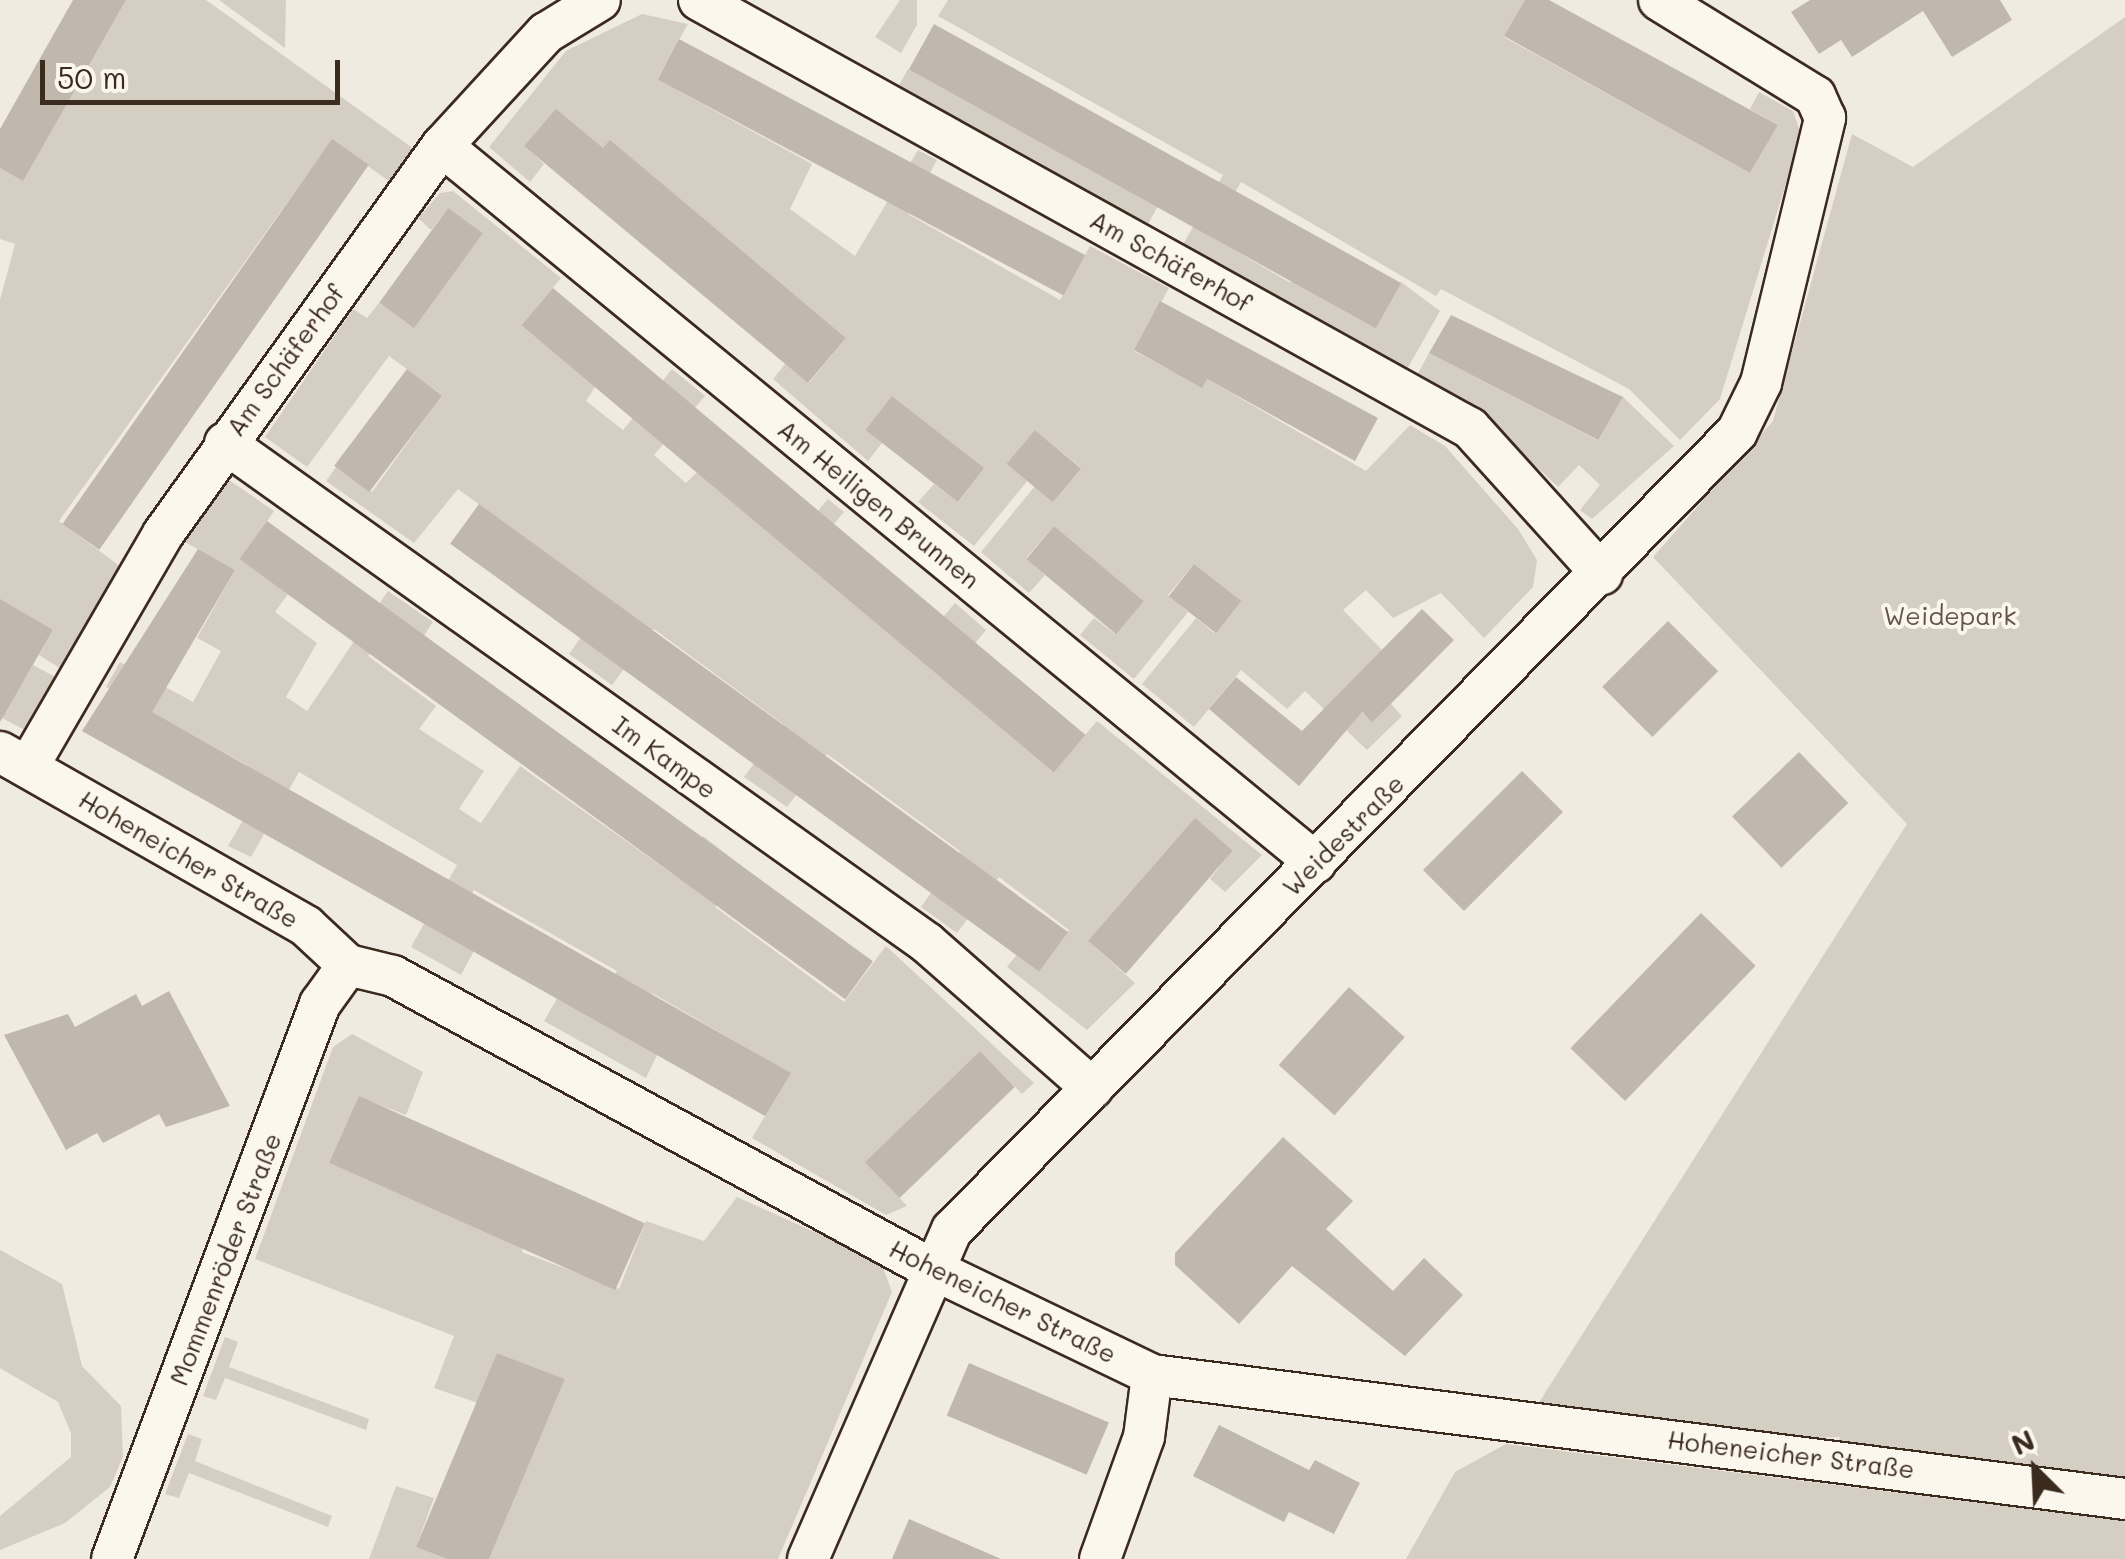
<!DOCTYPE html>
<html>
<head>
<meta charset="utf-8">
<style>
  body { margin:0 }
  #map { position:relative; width:2125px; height:1559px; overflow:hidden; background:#f0ebe0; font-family:Mali,sans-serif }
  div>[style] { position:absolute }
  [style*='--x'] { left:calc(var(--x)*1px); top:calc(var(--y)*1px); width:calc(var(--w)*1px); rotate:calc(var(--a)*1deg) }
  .green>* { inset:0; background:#d5cec3; transform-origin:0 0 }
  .building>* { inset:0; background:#c0b8ad; transform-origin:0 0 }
  .roads { filter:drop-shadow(2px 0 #3b2a1e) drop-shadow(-2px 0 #3b2a1e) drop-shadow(0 2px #3b2a1e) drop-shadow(0 -2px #3b2a1e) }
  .street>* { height:40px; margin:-20px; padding:0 20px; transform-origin:20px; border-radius:20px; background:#fbf7ec }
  span { translate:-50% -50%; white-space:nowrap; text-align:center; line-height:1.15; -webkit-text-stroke:8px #fbf7ec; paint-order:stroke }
  .street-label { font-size:25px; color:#3b2a1e }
  .park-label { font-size:25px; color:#625347 }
  .north { position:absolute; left:1985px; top:1419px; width:100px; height:100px; -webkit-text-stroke:8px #fbf7ec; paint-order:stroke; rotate:336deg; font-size:28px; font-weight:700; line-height:40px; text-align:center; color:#3b2a1e }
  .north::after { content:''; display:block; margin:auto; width:35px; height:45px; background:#3b2a1e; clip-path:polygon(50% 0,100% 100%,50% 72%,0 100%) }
  .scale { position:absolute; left:40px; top:60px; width:300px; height:45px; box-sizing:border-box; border:5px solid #3b2a1e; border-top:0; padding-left:12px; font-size:30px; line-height:35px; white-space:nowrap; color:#3b2a1e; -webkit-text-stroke:8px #fbf7ec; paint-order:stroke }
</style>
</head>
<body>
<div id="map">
  <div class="green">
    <div style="clip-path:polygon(126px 0,206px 0,414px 149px,390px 182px,332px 140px,59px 521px,121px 567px,63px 670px,39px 655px,53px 630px,0 611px,0 300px,15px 244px,0 239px,0 168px,23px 180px)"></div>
    <div style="clip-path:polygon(219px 0,286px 0,285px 48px)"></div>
    <div style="clip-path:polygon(900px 0,917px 0,917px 25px,901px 53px,875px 37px)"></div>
    <div style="clip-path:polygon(948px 0,1525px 0,1504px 37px,1750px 173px,1778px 125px,1750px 109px,1759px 92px,1793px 111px,1801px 134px,1720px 399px,1680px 440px,1629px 389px,1441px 289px,1436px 296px,1241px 182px,1210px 236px,1289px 282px,1401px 282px,1440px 311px,1406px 371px,1182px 246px,1223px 175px,938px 16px)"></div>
    <div style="clip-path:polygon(642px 14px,688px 24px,657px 79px,812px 164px,790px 209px,855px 256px,918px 150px,937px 160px,908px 214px,1060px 300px,1090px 246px,1169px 288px,1134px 351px,1202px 387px,1207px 379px,1366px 471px,1410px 425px,1445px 446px,1518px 529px,1537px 560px,1533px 587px,1484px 638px,1441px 593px,1393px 618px,1366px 590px,1343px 610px,1382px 650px,1341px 692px,1372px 723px,1391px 704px,1402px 716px,1367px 750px,1305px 691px,1287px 709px,1241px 670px,1194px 727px,1142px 684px,1196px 618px,1214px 633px,1240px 601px,1194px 564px,1168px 595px,1188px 612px,1134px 679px,1080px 635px,1094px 618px,1115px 634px,1142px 601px,1054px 526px,1026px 558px,1045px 575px,1029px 593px,981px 552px,1035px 486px,1080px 467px,1035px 430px,1008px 464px,1028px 480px,974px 546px,918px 502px,934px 484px,958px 502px,984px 468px,892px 396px,882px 443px,868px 461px,773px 379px,785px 364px,809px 383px,846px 338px,610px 141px,603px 148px,525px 146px,544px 164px,530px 182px,489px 147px,566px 51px)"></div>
    <div style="clip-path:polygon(2125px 17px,2125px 1485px,1837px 1447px,1840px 1437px,1788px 1439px,1538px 1404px,1907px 824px,1653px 557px,1773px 421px,1852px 134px,1913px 167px)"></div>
    <div style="left:908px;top:69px;width:285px;height:22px;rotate:29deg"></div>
    <div style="clip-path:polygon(453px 191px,561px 278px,522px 326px,595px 387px,586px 401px,623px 430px,672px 369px,705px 396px,654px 455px,686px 483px,697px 472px,787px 547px,828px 499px,844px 512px,804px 560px,913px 652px,955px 603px,986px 630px,947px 677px,1056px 769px,1097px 721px,1262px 855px,1225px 892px,1210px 879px,1232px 851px,1089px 942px,1135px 983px,1087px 1030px,1007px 967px,1018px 953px,1039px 969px,1069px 930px,999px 877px,957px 933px,921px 907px,960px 851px,827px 754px,787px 807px,744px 777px,783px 724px,654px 629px,612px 685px,569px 654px,608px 599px,458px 489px,414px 543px,326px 481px,336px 467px,372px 492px,442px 395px,389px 356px,307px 467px,265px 437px,353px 309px,367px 318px,379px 303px,414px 327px,448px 208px,431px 230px,418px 218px,440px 193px)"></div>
    <div style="clip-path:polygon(1429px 353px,1597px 440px,1623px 397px,1674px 446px,1592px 519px,1580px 510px,1600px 485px,1579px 465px,1558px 487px,1477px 411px,1417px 375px)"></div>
    <div style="clip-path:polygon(229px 480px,274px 511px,241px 560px,288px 594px,275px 612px,317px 643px,286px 697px,307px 711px,388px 591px,433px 622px,423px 637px,395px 617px,368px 656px,436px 706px,419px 729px,484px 771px,459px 809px,481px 823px,520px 766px,674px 875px,703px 836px,743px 867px,715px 907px,844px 1002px,886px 946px,1034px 1083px,1022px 1094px,980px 1051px,866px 1162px,907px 1206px,886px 1215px,752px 1138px,790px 1073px,652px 993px,627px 1034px,658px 1053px,646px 1078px,544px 1021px,559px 995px,592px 1014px,617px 971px,474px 890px,449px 934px,475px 949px,461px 975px,411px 947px,457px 865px,299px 772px,251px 857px,228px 846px,243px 820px,223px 809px,247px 765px,106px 687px,120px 662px,193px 702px,221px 651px,197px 638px,235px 570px,185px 542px)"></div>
    <div style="clip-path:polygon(33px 665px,59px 679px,25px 730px,0 717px,0 682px,17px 692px)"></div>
    <div style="clip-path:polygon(352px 1034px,423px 1072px,406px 1115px,359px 1097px,333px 1164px,524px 1244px,522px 1252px,619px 1289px,646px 1221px,704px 1241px,737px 1197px,881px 1262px,892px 1292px,778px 1559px,489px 1559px,565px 1379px,497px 1353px,478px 1403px,434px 1388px,454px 1336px,255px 1259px,333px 1047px)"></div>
    <div style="clip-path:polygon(0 1250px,62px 1284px,82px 1366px,121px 1406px,123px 1457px,110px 1487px,65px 1523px,0 1550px,0 1516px,71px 1457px,71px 1433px,58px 1402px,0 1368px)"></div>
    <div style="clip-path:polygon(225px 1337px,238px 1342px,229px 1367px,369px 1419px,366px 1430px,225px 1378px,216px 1400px,203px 1396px)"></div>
    <div style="clip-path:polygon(188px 1434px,202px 1439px,195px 1461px,332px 1516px,328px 1527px,189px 1473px,179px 1498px,165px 1494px)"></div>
    <div style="clip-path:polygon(1506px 1444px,2125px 1521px,2125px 1559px,1406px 1559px,1455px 1472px)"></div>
    <div style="clip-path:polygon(396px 1486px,434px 1498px,416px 1547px,447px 1559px,369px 1559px)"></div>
  </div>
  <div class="building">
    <div style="clip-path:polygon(73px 0,126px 0,23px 181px,0 168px,0 129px)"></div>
    <div style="clip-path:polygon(1525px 0,1549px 0,1778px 125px,1750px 173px,1504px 36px)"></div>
    <div style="clip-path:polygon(1810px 0,2000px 0,2012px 20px,1952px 57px,1923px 11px,1852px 57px,1841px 40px,1819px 54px,1791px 12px)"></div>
    <div style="left:934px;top:24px;width:534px;height:52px;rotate:29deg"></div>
    <div style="left:679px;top:39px;width:460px;height:46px;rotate:28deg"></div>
    <div style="clip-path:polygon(556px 109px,603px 148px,610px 140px,846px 338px,808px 383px,524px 146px)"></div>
    <div style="left:332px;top:139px;width:45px;height:470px;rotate:35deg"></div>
    <div style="left:448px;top:208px;width:43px;height:117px;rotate:36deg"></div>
    <div style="left:553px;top:288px;width:695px;height:49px;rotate:40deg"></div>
    <div style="clip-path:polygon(1160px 301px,1378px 418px,1355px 461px,1207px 379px,1202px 388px,1134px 350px)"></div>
    <div style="clip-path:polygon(1451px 315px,1623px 397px,1598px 440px,1429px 353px)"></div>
    <div style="left:407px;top:369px;width:44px;height:121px;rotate:37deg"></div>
    <div style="left:892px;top:396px;width:117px;height:43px;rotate:38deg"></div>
    <div style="left:1035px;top:430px;width:60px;height:44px;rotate:40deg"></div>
    <div style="left:479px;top:504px;width:728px;height:49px;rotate:36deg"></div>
    <div style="left:267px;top:521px;width:749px;height:47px;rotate:36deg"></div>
    <div style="left:1054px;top:526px;width:117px;height:43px;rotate:40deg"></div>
    <div style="clip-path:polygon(198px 549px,235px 570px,152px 712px,791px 1073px,765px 1116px,82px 731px)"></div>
    <div style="left:1194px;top:564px;width:60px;height:41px;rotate:38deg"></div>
    <div style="clip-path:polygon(0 599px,53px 630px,0 722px)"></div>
    <div style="clip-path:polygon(1422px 609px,1454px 640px,1372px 723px,1362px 712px,1299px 786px,1209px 709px,1236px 677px,1302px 731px)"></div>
    <div style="left:1668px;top:621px;width:71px;height:93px;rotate:45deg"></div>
    <div style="left:1799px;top:752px;width:71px;height:93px;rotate:46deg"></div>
    <div style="left:1522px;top:771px;width:58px;height:140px;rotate:45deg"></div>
    <div style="left:1195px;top:818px;width:50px;height:163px;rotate:41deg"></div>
    <div style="left:1701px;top:913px;width:76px;height:188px;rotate:44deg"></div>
    <div style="left:1349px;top:987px;width:75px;height:105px;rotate:42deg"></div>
    <div style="clip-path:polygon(169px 991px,230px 1106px,166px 1127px,159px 1114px,103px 1143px,97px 1133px,66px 1150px,4px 1035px,68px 1014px,75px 1027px,136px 994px,142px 1006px)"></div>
    <div style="left:980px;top:1051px;width:50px;height:160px;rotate:46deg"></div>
    <div style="left:359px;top:1096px;width:313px;height:73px;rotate:24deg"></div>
    <div style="clip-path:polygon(1283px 1137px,1353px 1201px,1326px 1229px,1393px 1291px,1424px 1258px,1463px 1295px,1405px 1356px,1292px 1266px,1239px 1324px,1175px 1265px,1175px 1253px)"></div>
    <div style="clip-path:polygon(497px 1353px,565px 1379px,489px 1559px,447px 1559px,416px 1547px)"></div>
    <div style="left:969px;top:1363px;width:152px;height:57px;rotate:23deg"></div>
    <div style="clip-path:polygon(1219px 1425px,1309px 1470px,1315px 1460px,1360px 1483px,1334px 1534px,1289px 1512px,1284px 1522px,1193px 1476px)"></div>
    <div style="clip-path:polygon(909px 1519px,1001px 1559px,892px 1559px)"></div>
  </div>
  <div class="roads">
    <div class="street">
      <div style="--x:699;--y:0;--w:882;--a:29.04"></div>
      <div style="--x:1470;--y:428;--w:197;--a:47.9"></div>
      <div style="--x:442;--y:146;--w:1130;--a:39.36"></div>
      <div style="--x:225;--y:443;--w:862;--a:35.46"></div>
      <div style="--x:927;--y:943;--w:220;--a:41.3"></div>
      <div style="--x:0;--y:752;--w:352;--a:29.6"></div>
      <div style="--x:306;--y:926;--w:57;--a:42.9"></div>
      <div style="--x:348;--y:965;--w:46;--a:13.7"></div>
      <div style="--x:393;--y:976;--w:611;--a:28.54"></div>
      <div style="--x:930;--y:1268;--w:246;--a:25.7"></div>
      <div style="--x:1152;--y:1375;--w:981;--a:7.26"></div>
      <div style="--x:28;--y:767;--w:269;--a:-59.9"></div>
      <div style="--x:163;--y:534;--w:478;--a:-54.3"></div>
      <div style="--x:442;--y:146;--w:154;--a:-47.4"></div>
      <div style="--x:546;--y:33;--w:63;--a:-31.4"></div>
      <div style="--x:112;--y:1559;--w:593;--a:-69.46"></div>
      <div style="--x:320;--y:1004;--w:48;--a:-54.3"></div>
      <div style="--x:808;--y:1559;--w:359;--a:-66.4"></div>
      <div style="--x:952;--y:1230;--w:1119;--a:-45.47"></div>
      <div style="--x:1737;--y:432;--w:55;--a:-63.9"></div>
      <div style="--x:1761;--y:383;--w:273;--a:-76.4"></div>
      <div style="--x:1825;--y:118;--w:24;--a:-114"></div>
      <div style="--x:1815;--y:96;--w:183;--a:-148.4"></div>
      <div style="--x:1100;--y:1559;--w:130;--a:-70.2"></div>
      <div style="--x:1144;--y:1437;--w:63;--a:-82.6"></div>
    </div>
  </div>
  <div class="street-label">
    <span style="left:1171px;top:261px;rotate:29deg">Am Schäferhof</span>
    <span style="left:285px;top:360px;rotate:-54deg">Am Schäferhof</span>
    <span style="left:879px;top:504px;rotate:39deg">Am Heiligen Brunnen</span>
    <span style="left:665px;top:757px;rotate:36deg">Im Kampe</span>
    <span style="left:1343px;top:835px;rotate:-45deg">Weidestraße</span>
    <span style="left:189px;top:859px;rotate:30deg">Hoheneicher Straße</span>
    <span style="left:225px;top:1259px;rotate:-69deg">Mommenröder Straße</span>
    <span style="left:1003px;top:1301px;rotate:26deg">Hoheneicher Straße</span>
    <span style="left:1791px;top:1454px;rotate:7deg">Hoheneicher Straße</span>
  </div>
  <div class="park-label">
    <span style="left:1950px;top:615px">Weidepark</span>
  </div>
  <div class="north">N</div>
  <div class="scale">50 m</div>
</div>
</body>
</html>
